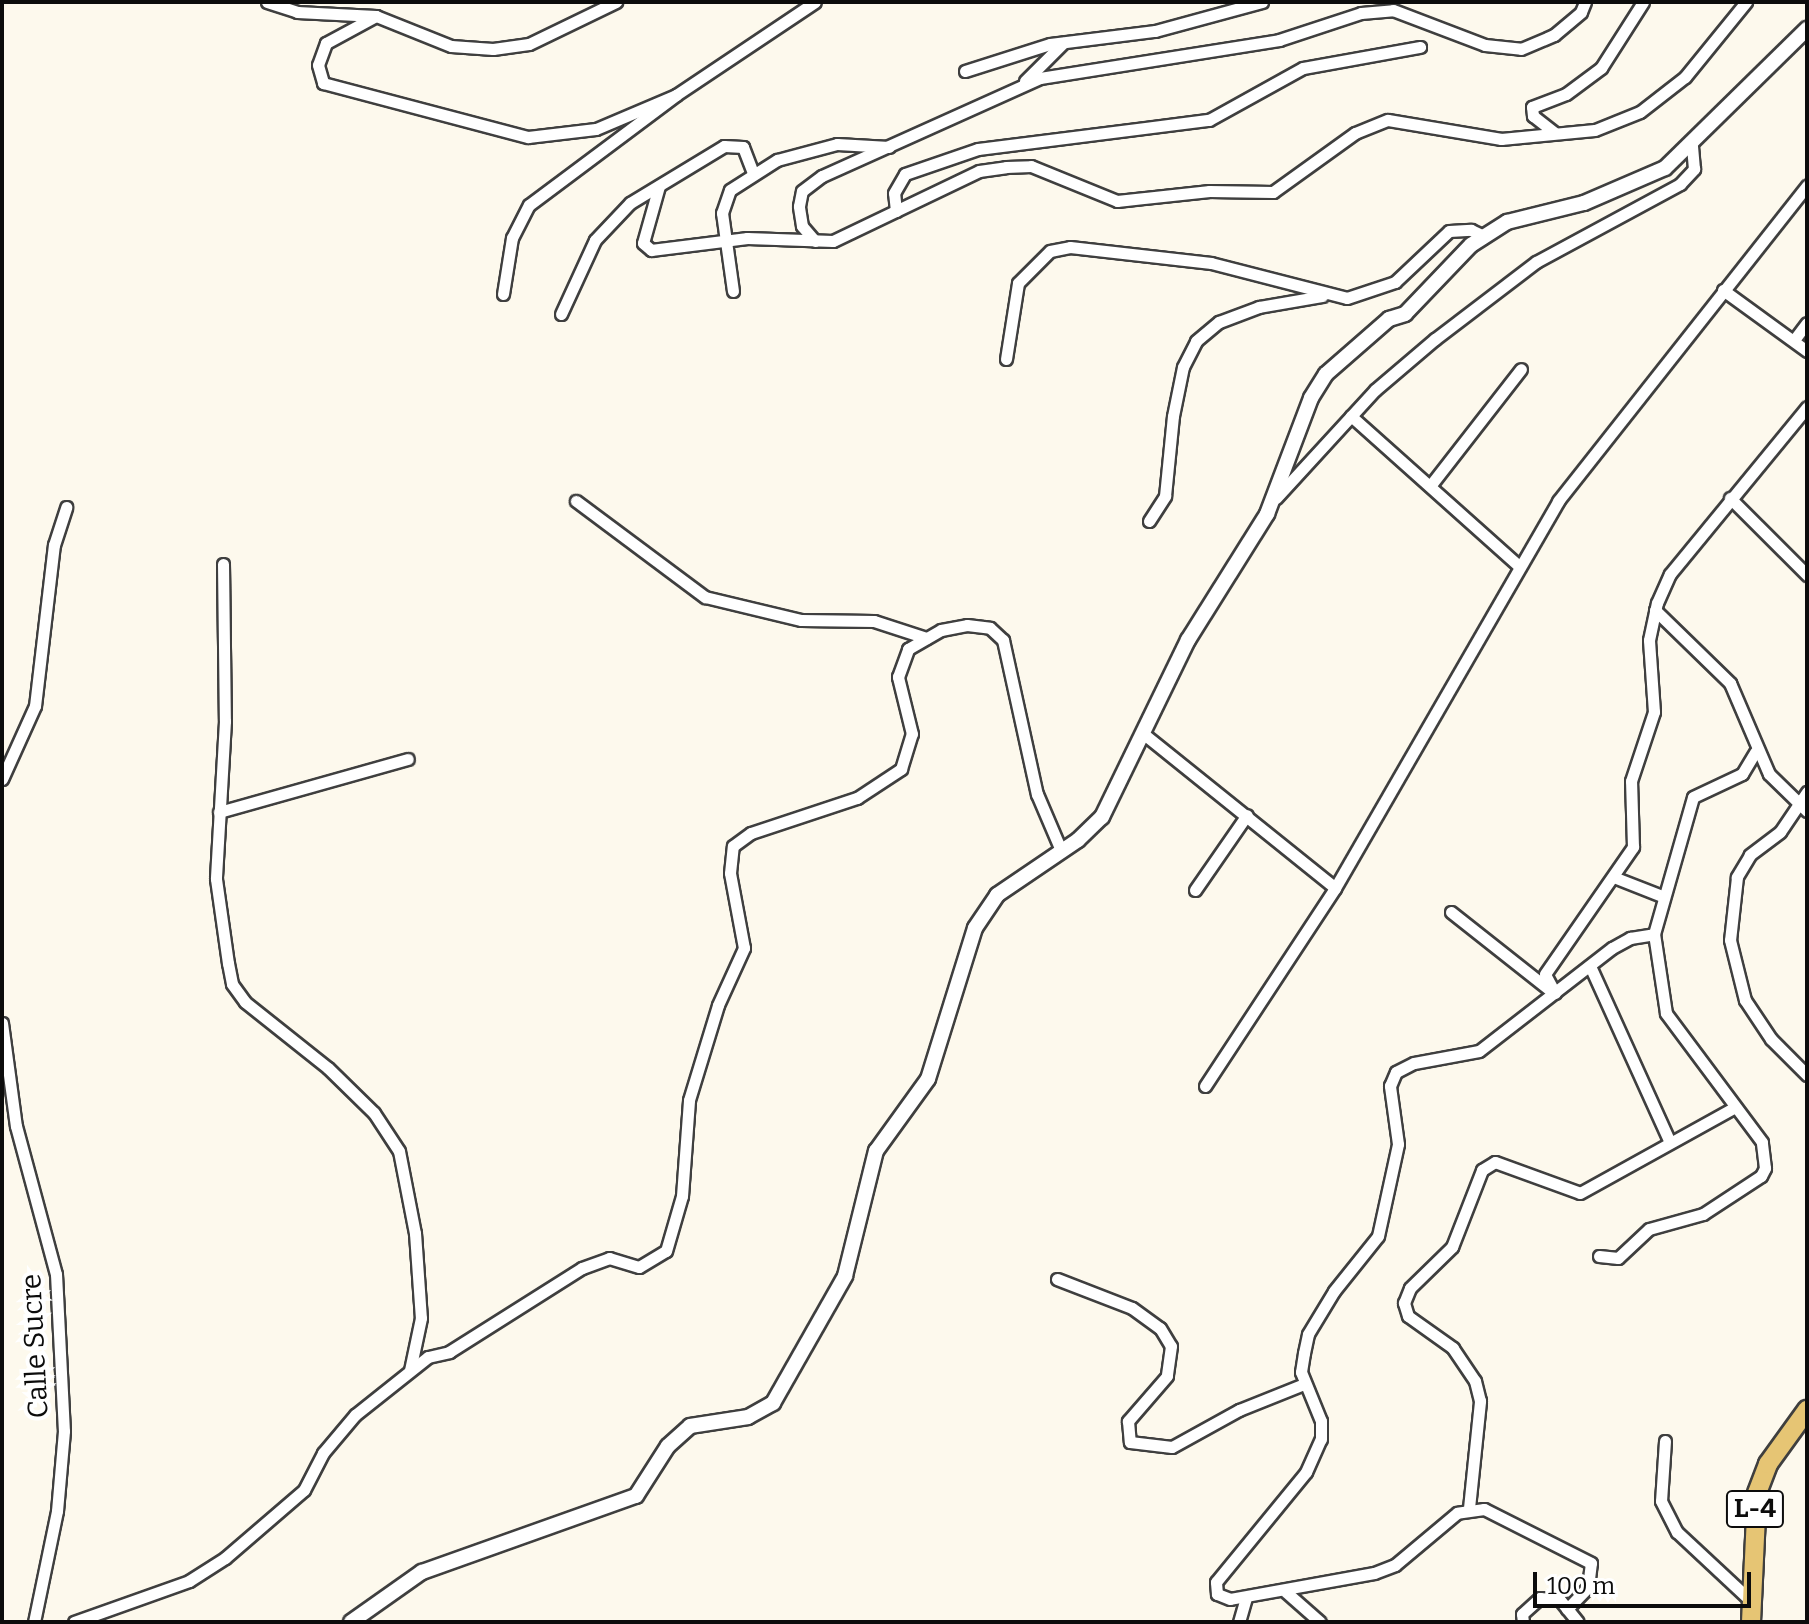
<!DOCTYPE html>
<html>
<head>
<meta charset="utf-8">
<style>
  body { margin:0 }
  #map { position:relative; width:1809px; height:1624px; overflow:hidden; background:#fdf9ed; font-family:Bitter,serif }
  div>[style] { position:absolute }
  [style*='--x'] { left:calc(var(--x)*1px); top:calc(var(--y)*1px); width:calc(var(--w)*1px); rotate:calc(var(--a)*1deg) }
  .roads { filter:drop-shadow(2px 0 #3f3f3f) drop-shadow(-2px 0 #3f3f3f) drop-shadow(0 2px #3f3f3f) drop-shadow(0 -2px #3f3f3f) }
  .minor>* { height:11px; margin:-5.5px; padding:0 5.5px; transform-origin:5.5px; border-radius:5.5px; background:#fff }
  .tertiary>* { height:14px; margin:-7px; padding:0 7px; transform-origin:7px; border-radius:7px; background:#fff }
  .primary>* { height:18px; margin:-9px; padding:0 9px; transform-origin:9px; border-radius:9px; background:#e6c574 }
  span { translate:-50% -50%; white-space:nowrap; text-align:center; line-height:1.15; -webkit-text-stroke:8px #fff; paint-order:stroke }
  .shield-label span { padding:2px 6px; background:#fff; border:2px solid; border-radius:6px; -webkit-text-stroke-width:0 }
  .shield-label { font-size:26px; color:#0c0c0c; font-weight:700 }
  .street-label { font-size:28px; color:#0c0c0c }
  .frame { position:absolute; inset:0; border:4px solid #0c0c0c; pointer-events:none }
  .scale { position:absolute; left:1533px; top:1572px; width:218px; height:36px; box-sizing:border-box; border:4px solid #0c0c0c; border-top:0; padding-left:10px; font-size:24px; line-height:28px; white-space:nowrap; color:#0c0c0c; -webkit-text-stroke:6px #fff; paint-order:stroke }
</style>
</head>
<body>
<div id="map">
  <div class="roads">
    <div class="minor">
      <div style="--x:267;--y:2;--w:32;--a:18"></div>
      <div style="--x:297;--y:12;--w:79;--a:2.9"></div>
      <div style="--x:376;--y:16;--w:81;--a:21.8"></div>
      <div style="--x:451;--y:46;--w:42;--a:4.1"></div>
      <div style="--x:493;--y:49;--w:36;--a:-8"></div>
      <div style="--x:529;--y:44;--w:97;--a:-25.8"></div>
      <div style="--x:376;--y:16;--w:57;--a:151.6"></div>
      <div style="--x:326;--y:43;--w:23;--a:110"></div>
      <div style="--x:318;--y:65;--w:19;--a:74"></div>
      <div style="--x:323;--y:83;--w:212;--a:14.8"></div>
      <div style="--x:528;--y:137;--w:68;--a:-6.7"></div>
      <div style="--x:596;--y:129;--w:87;--a:-23"></div>
      <div style="--x:965;--y:71;--w:89;--a:-17.6"></div>
      <div style="--x:1050;--y:44;--w:106;--a:-7.1"></div>
      <div style="--x:1155;--y:31;--w:111;--a:-15.2"></div>
      <div style="--x:1025;--y:81;--w:54;--a:-45"></div>
      <div style="--x:1555;--y:133;--w:28;--a:-142"></div>
      <div style="--x:1533;--y:116;--w:9;--a:-96"></div>
      <div style="--x:1532;--y:107;--w:36;--a:-21"></div>
      <div style="--x:1566;--y:94;--w:44;--a:-36.6"></div>
      <div style="--x:1601;--y:68;--w:78;--a:-57.5"></div>
      <div style="--x:659;--y:186;--w:59;--a:105.7"></div>
      <div style="--x:643;--y:243;--w:11;--a:41"></div>
      <div style="--x:651;--y:250;--w:97;--a:-7.1"></div>
      <div style="--x:747;--y:238;--w:86;--a:2"></div>
      <div style="--x:833;--y:241;--w:162;--a:-25.6"></div>
      <div style="--x:979;--y:171;--w:27;--a:-8"></div>
      <div style="--x:1006;--y:167;--w:25;--a:-2"></div>
      <div style="--x:1031;--y:166;--w:93;--a:22.1"></div>
      <div style="--x:1117;--y:201;--w:93;--a:-6.2"></div>
      <div style="--x:1209;--y:191;--w:64;--a:0.9"></div>
      <div style="--x:1273;--y:192;--w:101;--a:-35.7"></div>
      <div style="--x:1355;--y:133;--w:35;--a:-22"></div>
      <div style="--x:1388;--y:120;--w:115;--a:9.5"></div>
      <div style="--x:1501;--y:139;--w:94;--a:-5.5"></div>
      <div style="--x:1595;--y:130;--w:48;--a:-21.8"></div>
      <div style="--x:1640;--y:112;--w:57;--a:-37.9"></div>
      <div style="--x:1685;--y:77;--w:97;--a:-50.9"></div>
      <div style="--x:896;--y:211;--w:18;--a:-96"></div>
      <div style="--x:894;--y:193;--w:22;--a:-60"></div>
      <div style="--x:905;--y:174;--w:77;--a:-18.9"></div>
      <div style="--x:978;--y:149;--w:233;--a:-7.2"></div>
      <div style="--x:1209;--y:120;--w:107;--a:-29"></div>
      <div style="--x:1303;--y:68;--w:119;--a:-10.2"></div>
      <div style="--x:815;--y:241;--w:20;--a:-131"></div>
      <div style="--x:802;--y:226;--w:20;--a:-99"></div>
      <div style="--x:799;--y:206;--w:15;--a:-79"></div>
      <div style="--x:802;--y:191;--w:25;--a:-37"></div>
      <div style="--x:822;--y:176;--w:239;--a:-24.2"></div>
      <div style="--x:1040;--y:78;--w:242;--a:-9"></div>
      <div style="--x:1279;--y:40;--w:86;--a:-18.2"></div>
      <div style="--x:1361;--y:13;--w:32;--a:-5"></div>
      <div style="--x:1393;--y:10;--w:98;--a:20.8"></div>
      <div style="--x:1485;--y:45;--w:36;--a:6"></div>
      <div style="--x:1521;--y:49;--w:36;--a:-23"></div>
      <div style="--x:1554;--y:35;--w:35;--a:-40"></div>
      <div style="--x:1581;--y:12;--w:11;--a:-68"></div>
      <div style="--x:1723;--y:290;--w:104;--a:36"></div>
      <div style="--x:733;--y:291;--w:79;--a:-98"></div>
      <div style="--x:722;--y:213;--w:24;--a:-71"></div>
      <div style="--x:730;--y:190;--w:56;--a:-32.6"></div>
      <div style="--x:777;--y:160;--w:62;--a:-14.9"></div>
      <div style="--x:837;--y:144;--w:52;--a:3.3"></div>
      <div style="--x:503;--y:294;--w:57;--a:-80.9"></div>
      <div style="--x:512;--y:238;--w:37;--a:-63"></div>
      <div style="--x:529;--y:205;--w:184;--a:-36.8"></div>
      <div style="--x:676;--y:95;--w:167;--a:-33.8"></div>
      <div style="--x:561;--y:314;--w:81;--a:-65.3"></div>
      <div style="--x:595;--y:240;--w:51;--a:-46.6"></div>
      <div style="--x:630;--y:203;--w:110;--a:-31.2"></div>
      <div style="--x:724;--y:146;--w:19;--a:3"></div>
      <div style="--x:743;--y:147;--w:28;--a:69"></div>
      <div style="--x:1794;--y:340;--w:21;--a:-53"></div>
      <div style="--x:1006;--y:359;--w:77;--a:-81"></div>
      <div style="--x:1018;--y:283;--w:45;--a:-45"></div>
      <div style="--x:1050;--y:251;--w:20;--a:-11"></div>
      <div style="--x:1070;--y:247;--w:142;--a:6.5"></div>
      <div style="--x:1211;--y:263;--w:140;--a:14.4"></div>
      <div style="--x:1347;--y:298;--w:51;--a:-18.4"></div>
      <div style="--x:1395;--y:282;--w:74;--a:-43.4"></div>
      <div style="--x:1449;--y:231;--w:22;--a:-3"></div>
      <div style="--x:1471;--y:230;--w:14;--a:25"></div>
      <div style="--x:1351;--y:416;--w:225;--a:41.8"></div>
      <div style="--x:1430;--y:486;--w:148;--a:-52.1"></div>
      <div style="--x:1276;--y:498;--w:147;--a:-47.5"></div>
      <div style="--x:1375;--y:390;--w:79;--a:-40.4"></div>
      <div style="--x:1435;--y:339;--w:127;--a:-37.3"></div>
      <div style="--x:1536;--y:262;--w:164;--a:-28.4"></div>
      <div style="--x:1680;--y:184;--w:21;--a:-47"></div>
      <div style="--x:1694;--y:169;--w:25;--a:-95"></div>
      <div style="--x:1730;--y:498;--w:109;--a:45"></div>
      <div style="--x:576;--y:501;--w:161;--a:36.7"></div>
      <div style="--x:705;--y:597;--w:99;--a:13.5"></div>
      <div style="--x:801;--y:620;--w:73;--a:0.8"></div>
      <div style="--x:874;--y:621;--w:55;--a:18.1"></div>
      <div style="--x:1149;--y:521;--w:30;--a:-57"></div>
      <div style="--x:1165;--y:496;--w:80;--a:-84.3"></div>
      <div style="--x:1173;--y:416;--w:50;--a:-78.5"></div>
      <div style="--x:1183;--y:367;--w:29;--a:-63"></div>
      <div style="--x:1196;--y:341;--w:30;--a:-40"></div>
      <div style="--x:1219;--y:322;--w:43;--a:-20.6"></div>
      <div style="--x:1259;--y:307;--w:64;--a:-9.9"></div>
      <div style="--x:223;--y:564;--w:157;--a:89.3"></div>
      <div style="--x:225;--y:721;--w:158;--a:93.3"></div>
      <div style="--x:216;--y:879;--w:85;--a:81.9"></div>
      <div style="--x:228;--y:963;--w:21;--a:79"></div>
      <div style="--x:232;--y:984;--w:22;--a:54"></div>
      <div style="--x:245;--y:1002;--w:106;--a:38.5"></div>
      <div style="--x:328;--y:1068;--w:64;--a:44.4"></div>
      <div style="--x:374;--y:1113;--w:45;--a:56.7"></div>
      <div style="--x:399;--y:1151;--w:84;--a:79"></div>
      <div style="--x:415;--y:1233;--w:85;--a:86"></div>
      <div style="--x:421;--y:1318;--w:53;--a:101.9"></div>
      <div style="--x:1655;--y:610;--w:105;--a:44.2"></div>
      <div style="--x:1730;--y:683;--w:99;--a:66.8"></div>
      <div style="--x:1769;--y:774;--w:53;--a:44.2"></div>
      <div style="--x:1145;--y:735;--w:244;--a:38.8"></div>
      <div style="--x:2;--y:779;--w:80;--a:-65.7"></div>
      <div style="--x:35;--y:706;--w:162;--a:-83.3"></div>
      <div style="--x:54;--y:545;--w:40;--a:-72"></div>
      <div style="--x:1807;--y:792;--w:48;--a:124"></div>
      <div style="--x:1780;--y:832;--w:38;--a:143"></div>
      <div style="--x:1750;--y:855;--w:26;--a:121"></div>
      <div style="--x:1737;--y:877;--w:63;--a:96.3"></div>
      <div style="--x:1730;--y:940;--w:62;--a:76"></div>
      <div style="--x:1745;--y:1000;--w:47;--a:56.3"></div>
      <div style="--x:1771;--y:1039;--w:51;--a:45"></div>
      <div style="--x:219;--y:812;--w:196;--a:-15.7"></div>
      <div style="--x:1616;--y:878;--w:49;--a:21.4"></div>
      <div style="--x:1195;--y:890;--w:91;--a:-55.3"></div>
      <div style="--x:1451;--y:912;--w:127;--a:38.3"></div>
      <div style="--x:1590;--y:966;--w:191;--a:65.6"></div>
      <div style="--x:1555;--y:993;--w:21;--a:-118"></div>
      <div style="--x:1545;--y:974;--w:155;--a:-55.3"></div>
      <div style="--x:1633;--y:847;--w:66;--a:-91.7"></div>
      <div style="--x:1631;--y:781;--w:73;--a:-71.6"></div>
      <div style="--x:1654;--y:712;--w:72;--a:-94"></div>
      <div style="--x:1649;--y:640;--w:38;--a:-78"></div>
      <div style="--x:1657;--y:603;--w:32;--a:-66"></div>
      <div style="--x:1670;--y:574;--w:216;--a:-50.6"></div>
      <div style="--x:2;--y:1023;--w:104;--a:82.3"></div>
      <div style="--x:16;--y:1126;--w:153;--a:74.9"></div>
      <div style="--x:56;--y:1274;--w:157;--a:87.1"></div>
      <div style="--x:64;--y:1431;--w:80;--a:95"></div>
      <div style="--x:57;--y:1511;--w:113;--a:101.7"></div>
      <div style="--x:1205;--y:1086;--w:237;--a:-56.7"></div>
      <div style="--x:1335;--y:888;--w:447;--a:-60"></div>
      <div style="--x:1558;--y:501;--w:402;--a:-51.7"></div>
      <div style="--x:1599;--y:1256;--w:19;--a:6"></div>
      <div style="--x:1618;--y:1258;--w:42;--a:-43.1"></div>
      <div style="--x:1649;--y:1229;--w:56;--a:-15.5"></div>
      <div style="--x:1703;--y:1214;--w:69;--a:-33.2"></div>
      <div style="--x:1761;--y:1176;--w:9;--a:-63"></div>
      <div style="--x:1765;--y:1168;--w:26;--a:-97"></div>
      <div style="--x:1762;--y:1142;--w:161;--a:-126.7"></div>
      <div style="--x:1666;--y:1013;--w:80;--a:-98.6"></div>
      <div style="--x:1654;--y:934;--w:142;--a:-74.1"></div>
      <div style="--x:1693;--y:797;--w:54;--a:-25.1"></div>
      <div style="--x:1742;--y:774;--w:26;--a:-59"></div>
      <div style="--x:1057;--y:1279;--w:80;--a:21.1"></div>
      <div style="--x:1132;--y:1308;--w:34;--a:36"></div>
      <div style="--x:1160;--y:1328;--w:21;--a:59"></div>
      <div style="--x:1171;--y:1346;--w:30;--a:98"></div>
      <div style="--x:1167;--y:1376;--w:60;--a:130.9"></div>
      <div style="--x:1128;--y:1421;--w:21;--a:85"></div>
      <div style="--x:1130;--y:1442;--w:42;--a:6.8"></div>
      <div style="--x:1172;--y:1447;--w:77;--a:-28.9"></div>
      <div style="--x:1239;--y:1410;--w:70;--a:-21.8"></div>
      <div style="--x:1665;--y:1441;--w:60;--a:93.8"></div>
      <div style="--x:1661;--y:1501;--w:35;--a:63"></div>
      <div style="--x:1677;--y:1532;--w:101;--a:43"></div>
      <div style="--x:1469;--y:1508;--w:108;--a:-84.1"></div>
      <div style="--x:1480;--y:1401;--w:21;--a:-104"></div>
      <div style="--x:1475;--y:1381;--w:40;--a:-124"></div>
      <div style="--x:1453;--y:1348;--w:55;--a:-144.6"></div>
      <div style="--x:1408;--y:1316;--w:14;--a:-107"></div>
      <div style="--x:1404;--y:1303;--w:16;--a:-68"></div>
      <div style="--x:1410;--y:1288;--w:59;--a:-44.3"></div>
      <div style="--x:1452;--y:1247;--w:83;--a:-68.7"></div>
      <div style="--x:1482;--y:1170;--w:15;--a:-32"></div>
      <div style="--x:1495;--y:1162;--w:90;--a:20"></div>
      <div style="--x:1580;--y:1193;--w:177;--a:-29"></div>
      <div style="--x:1286;--y:1592;--w:45;--a:41.4"></div>
      <div style="--x:1567;--y:1609;--w:30;--a:-46"></div>
      <div style="--x:1588;--y:1587;--w:24;--a:-83"></div>
      <div style="--x:1591;--y:1563;--w:120;--a:-153.2"></div>
      <div style="--x:1484;--y:1509;--w:27;--a:172"></div>
      <div style="--x:1457;--y:1513;--w:81;--a:140"></div>
      <div style="--x:1395;--y:1565;--w:22;--a:159"></div>
      <div style="--x:1374;--y:1573;--w:146;--a:169.8"></div>
      <div style="--x:1230;--y:1599;--w:14;--a:-159"></div>
      <div style="--x:1217;--y:1594;--w:12;--a:-95"></div>
      <div style="--x:1216;--y:1582;--w:142;--a:-50.7"></div>
      <div style="--x:1306;--y:1472;--w:36;--a:-66"></div>
      <div style="--x:1321;--y:1439;--w:18;--a:-90"></div>
      <div style="--x:1321;--y:1421;--w:53;--a:-112.2"></div>
      <div style="--x:1301;--y:1372;--w:19;--a:-81"></div>
      <div style="--x:1304;--y:1353;--w:19;--a:-78"></div>
      <div style="--x:1308;--y:1334;--w:50;--a:-58.8"></div>
      <div style="--x:1334;--y:1291;--w:70;--a:-51.3"></div>
      <div style="--x:1378;--y:1236;--w:94;--a:-77.7"></div>
      <div style="--x:1398;--y:1144;--w:59;--a:-97.9"></div>
      <div style="--x:1390;--y:1086;--w:15;--a:-67"></div>
      <div style="--x:1396;--y:1072;--w:20;--a:-27"></div>
      <div style="--x:1414;--y:1063;--w:66;--a:-10.5"></div>
      <div style="--x:1479;--y:1051;--w:168;--a:-37.8"></div>
      <div style="--x:1612;--y:948;--w:21;--a:-29"></div>
      <div style="--x:1630;--y:938;--w:24;--a:-9"></div>
      <div style="--x:74;--y:1622;--w:122;--a:-19.6"></div>
      <div style="--x:189;--y:1581;--w:43;--a:-32.6"></div>
      <div style="--x:225;--y:1558;--w:104;--a:-40.7"></div>
      <div style="--x:304;--y:1490;--w:42;--a:-62.8"></div>
      <div style="--x:323;--y:1453;--w:50;--a:-49.9"></div>
      <div style="--x:355;--y:1415;--w:93;--a:-38.5"></div>
      <div style="--x:428;--y:1357;--w:22;--a:-13"></div>
      <div style="--x:449;--y:1352;--w:157;--a:-32.3"></div>
      <div style="--x:582;--y:1268;--w:29;--a:-20"></div>
      <div style="--x:609;--y:1258;--w:31;--a:17"></div>
      <div style="--x:639;--y:1267;--w:31;--a:-31"></div>
      <div style="--x:666;--y:1251;--w:57;--a:-73.8"></div>
      <div style="--x:682;--y:1196;--w:96;--a:-85.8"></div>
      <div style="--x:689;--y:1100;--w:99;--a:-73"></div>
      <div style="--x:718;--y:1005;--w:63;--a:-65.5"></div>
      <div style="--x:744;--y:948;--w:76;--a:-100.6"></div>
      <div style="--x:730;--y:873;--w:27;--a:-84"></div>
      <div style="--x:733;--y:846;--w:22;--a:-36"></div>
      <div style="--x:751;--y:833;--w:112;--a:-18.3"></div>
      <div style="--x:857;--y:798;--w:53;--a:-33.4"></div>
      <div style="--x:901;--y:769;--w:37;--a:-73"></div>
      <div style="--x:912;--y:734;--w:59;--a:-103.8"></div>
      <div style="--x:898;--y:677;--w:30;--a:-70"></div>
      <div style="--x:908;--y:649;--w:38;--a:-30"></div>
      <div style="--x:941;--y:630;--w:26;--a:-11"></div>
      <div style="--x:967;--y:625;--w:23;--a:7"></div>
      <div style="--x:990;--y:628;--w:18;--a:43"></div>
      <div style="--x:1003;--y:640;--w:158;--a:77.6"></div>
      <div style="--x:1037;--y:794;--w:59;--a:66.9"></div>
      <div style="--x:1239;--y:1622;--w:25;--a:-74"></div>
      <div style="--x:1523;--y:1622;--w:8;--a:-97"></div>
      <div style="--x:1522;--y:1614;--w:24;--a:-42"></div>
      <div style="--x:1540;--y:1598;--w:20;--a:6"></div>
      <div style="--x:1560;--y:1600;--w:28;--a:51"></div>
    </div>
    <div class="tertiary">
      <div style="--x:351;--y:1622;--w:87;--a:-35.2"></div>
      <div style="--x:422;--y:1572;--w:227;--a:-19.6"></div>
      <div style="--x:636;--y:1496;--w:59;--a:-57.4"></div>
      <div style="--x:668;--y:1446;--w:30;--a:-42"></div>
      <div style="--x:690;--y:1426;--w:59;--a:-8.8"></div>
      <div style="--x:748;--y:1417;--w:29;--a:-29"></div>
      <div style="--x:773;--y:1403;--w:146;--a:-60.4"></div>
      <div style="--x:845;--y:1276;--w:129;--a:-76.1"></div>
      <div style="--x:876;--y:1151;--w:89;--a:-54.2"></div>
      <div style="--x:928;--y:1079;--w:158;--a:-72.7"></div>
      <div style="--x:975;--y:928;--w:40;--a:-56"></div>
      <div style="--x:997;--y:895;--w:98;--a:-34.2"></div>
      <div style="--x:1078;--y:840;--w:33;--a:-44"></div>
      <div style="--x:1102;--y:817;--w:197;--a:-64.1"></div>
      <div style="--x:1188;--y:640;--w:149;--a:-57.9"></div>
      <div style="--x:1267;--y:514;--w:124;--a:-69.2"></div>
      <div style="--x:1311;--y:398;--w:28;--a:-58"></div>
      <div style="--x:1326;--y:374;--w:84;--a:-41.1"></div>
      <div style="--x:1389;--y:319;--w:17;--a:-17"></div>
      <div style="--x:1405;--y:314;--w:95;--a:-46.3"></div>
      <div style="--x:1471;--y:245;--w:43;--a:-32.6"></div>
      <div style="--x:1507;--y:222;--w:79;--a:-13.9"></div>
      <div style="--x:1584;--y:203;--w:88;--a:-23.4"></div>
      <div style="--x:1665;--y:168;--w:199;--a:-44.4"></div>
    </div>
    <div class="primary">
      <div style="--x:1751;--y:1622;--w:129;--a:-87.3"></div>
      <div style="--x:1757;--y:1493;--w:31;--a:-69"></div>
      <div style="--x:1768;--y:1464;--w:67;--a:-54.2"></div>
    </div>
  </div>
  <div class="shield-label">
    <span style="left:1755px;top:1509px">L-4</span>
  </div>
  <div class="street-label">
    <span style="left:35px;top:1346px;rotate:-93deg">Calle Sucre</span>
  </div>
  <div class="frame"></div>
  <div class="scale">100 m</div>
</div>
</body>
</html>
